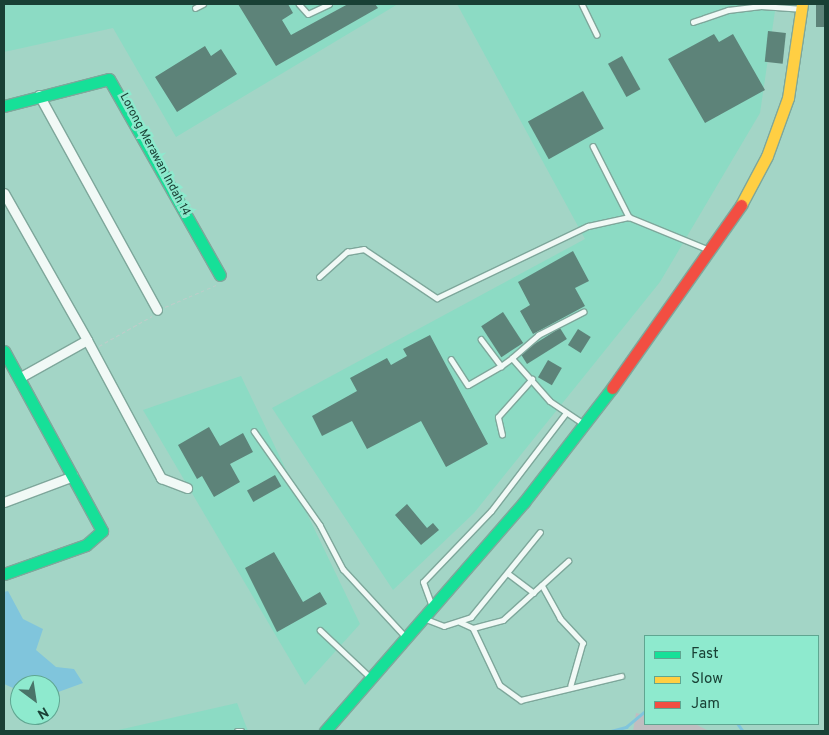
<!DOCTYPE html>
<html>
<head>
<meta charset="utf-8">
<style>
  body { margin:0 }
  #map { position:relative; width:829px; height:735px; overflow:hidden; background:#a3d5c6; font-family:Overpass,sans-serif }
  div>[style] { position:absolute }
  [style*='--x'] { left:calc(var(--x)*1px); top:calc(var(--y)*1px); width:calc(var(--w)*1px); rotate:calc(var(--a)*1deg) }
  .built>* { inset:0; background:#8cdbc4 }
  .green>* { inset:0; background:#c0bdc0 }
  .water>* { inset:0; background:#80c5dc }
  .stream>* { height:2.5px; margin:-1.25px; padding:0 1.25px; transform-origin:1.25px; border-radius:1.25px; background:#80c5dc }
  .building>* { inset:0; background:#5d8379; transform-origin:0 0 }
  .path>* { height:1px; margin-top:-0.5px; transform-origin:0; background:repeating-linear-gradient(90deg,#bdcdc9 0 4px,transparent 0 6.5px) }
  .roads { filter:drop-shadow(1px 0 #7ea79b) drop-shadow(-1px 0 #7ea79b) drop-shadow(0 1px #7ea79b) drop-shadow(0 -1px #7ea79b) }
  .lane>* { height:4.5px; margin:-2.25px; padding:0 2.25px; transform-origin:2.25px; border-radius:2.25px; background:#f1f9f6 }
  .street>* { height:9px; margin:-4.5px; padding:0 4.5px; transform-origin:4.5px; border-radius:4.5px; background:#f1f9f6 }
  .fast>* { height:11px; margin:-5.5px; padding:0 5.5px; transform-origin:5.5px; border-radius:5.5px; background:#16e098 }
  .slow>* { height:11px; margin:-5.5px; padding:0 5.5px; transform-origin:5.5px; border-radius:5.5px; background:#ffcf43 }
  .jam>* { height:11px; margin:-5.5px; padding:0 5.5px; transform-origin:5.5px; border-radius:5.5px; background:#f24e42 }
  span { translate:-50% -50%; white-space:nowrap; text-align:center; line-height:1.15; -webkit-text-stroke:5px #8eeace; paint-order:stroke }
  .street-label { font-size:12px; color:#194035 }
  .frame { position:absolute; inset:0; border:5px solid #194035; pointer-events:none }
  .legend { position:absolute; left:644px; top:635px; width:175px; height:90px; box-sizing:border-box; background:#8eeace; border:1px solid #5fa691; margin:0; padding:6px 9px; list-style:none; font-size:15px; color:#194035 }
  .legend li { display:flex; align-items:center; gap:10px; height:25px }
  .legend b { width:25px; border:1px solid #5fa691 }
  .north { position:absolute; left:10px; top:675px; width:50px; height:50px; box-sizing:border-box; background:#8eeace; border:1px solid #5fa691; border-radius:50%; rotate:149deg; font-size:14px; font-weight:700; line-height:20px; text-align:center; color:#194035 }
  .north::after { content:''; display:block; margin:auto; width:18px; height:22px; background:#497468; clip-path:polygon(50% 0,100% 100%,50% 72%,0 100%) }
</style>
</head>
<body>
<div id="map">
  <div class="built">
    <div style="clip-path:polygon(4px 4px,398px 4px,176px 137px,113px 28px,4px 52px)"></div>
    <div style="clip-path:polygon(457px 4px,776px 4px,760px 113px,660px 282px,474px 513px,393px 590px,272px 408px,585px 239px)"></div>
    <div style="clip-path:polygon(241px 376px,360px 624px,305px 685px,143px 410px)"></div>
    <div style="clip-path:polygon(237px 703px,248px 731px,114px 731px)"></div>
  </div>
  <div class="green">
    <div style="clip-path:polygon(636px 713px,645px 715px,645px 724px,695px 724px,709px 731px,633px 731px)"></div>
  </div>
  <div class="water">
    <div style="clip-path:polygon(8px 591px,23px 619px,43px 629px,36px 650px,56px 667px,74px 669px,83px 683px,50px 695px,50px 685px,20px 685px,20px 691px,4px 684px,4px 592px)"></div>
  </div>
  <div class="stream">
    <div style="--x:738;--y:724;--w:9;--a:54"></div>
    <div style="--x:611;--y:731;--w:16;--a:-15"></div>
    <div style="--x:626;--y:727;--w:25;--a:-40"></div>
  </div>
  <div class="building">
    <div style="clip-path:polygon(238px 4px,288px 4px,293px 13px,282px 20px,291px 35px,348px 4px,375px 4px,378px 8px,276px 66px)"></div>
    <div style="left:816px;top:4px;width:9px;height:23px"></div>
    <div style="left:768px;top:31px;width:18px;height:31px;rotate:6deg"></div>
    <div style="clip-path:polygon(714px 34px,719px 42px,733px 34px,765px 90px,705px 123px,668px 59px)"></div>
    <div style="clip-path:polygon(205px 46px,211px 56px,221px 49px,237px 74px,177px 112px,155px 77px)"></div>
    <div style="left:622px;top:56px;width:38px;height:16px;rotate:61deg"></div>
    <div style="left:583px;top:91px;width:43px;height:63px;rotate:61deg"></div>
    <div style="clip-path:polygon(573px 251px,589px 281px,575px 288px,585px 306px,533px 334px,520px 311px,530px 305px,518px 282px)"></div>
    <div style="left:503px;top:312px;width:37px;height:26px;rotate:57deg"></div>
    <div style="left:560px;top:328px;width:13px;height:47px;rotate:58deg"></div>
    <div style="left:578px;top:329px;width:15px;height:19px;rotate:32deg"></div>
    <div style="clip-path:polygon(430px 335px,488px 444px,446px 467px,421px 421px,367px 449px,352px 421px,322px 436px,312px 416px,357px 391px,350px 378px,387px 358px,391px 365px,407px 356px,403px 349px)"></div>
    <div style="left:548px;top:360px;width:16px;height:20px;rotate:30deg"></div>
    <div style="clip-path:polygon(209px 427px,220px 446px,243px 433px,253px 452px,230px 464px,240px 482px,214px 497px,202px 476px,197px 479px,178px 445px)"></div>
    <div style="left:275px;top:475px;width:13px;height:32px;rotate:61deg"></div>
    <div style="clip-path:polygon(407px 504px,427px 528px,433px 523px,439px 530px,421px 545px,395px 515px)"></div>
    <div style="clip-path:polygon(274px 552px,303px 602px,320px 592px,327px 604px,277px 632px,245px 568px)"></div>
  </div>
  <div class="path">
    <div style="--x:165;--y:307;--w:56;--a:-23.3"></div>
    <div style="--x:99;--y:346;--w:61;--a:-29.5"></div>
  </div>
  <div class="roads">
    <div class="lane">
      <div style="--x:299;--y:4;--w:13;--a:48"></div>
      <div style="--x:308;--y:14;--w:23;--a:-25"></div>
      <div style="--x:582;--y:4;--w:34;--a:64"></div>
      <div style="--x:195;--y:8;--w:9;--a:-27"></div>
      <div style="--x:693;--y:22;--w:37;--a:-19"></div>
      <div style="--x:728;--y:10;--w:33;--a:-7"></div>
      <div style="--x:761;--y:6;--w:39;--a:4"></div>
      <div style="--x:593;--y:146;--w:80;--a:63.1"></div>
      <div style="--x:629;--y:217;--w:84;--a:22.3"></div>
      <div style="--x:319;--y:277;--w:38;--a:-42"></div>
      <div style="--x:347;--y:252;--w:17;--a:-10"></div>
      <div style="--x:364;--y:249;--w:88;--a:33.9"></div>
      <div style="--x:437;--y:298;--w:167;--a:-25.5"></div>
      <div style="--x:588;--y:226;--w:42;--a:-12.4"></div>
      <div style="--x:481;--y:339;--w:34;--a:53"></div>
      <div style="--x:501;--y:366;--w:14;--a:-36"></div>
      <div style="--x:512;--y:358;--w:57;--a:48.5"></div>
      <div style="--x:550;--y:401;--w:40;--a:34"></div>
      <div style="--x:512;--y:358;--w:35;--a:-41"></div>
      <div style="--x:538;--y:335;--w:51;--a:-27.1"></div>
      <div style="--x:451;--y:359;--w:31;--a:57"></div>
      <div style="--x:468;--y:385;--w:38;--a:-30"></div>
      <div style="--x:254;--y:431;--w:115;--a:54.9"></div>
      <div style="--x:320;--y:525;--w:50;--a:62.4"></div>
      <div style="--x:343;--y:569;--w:90;--a:47.3"></div>
      <div style="--x:502;--y:435;--w:18;--a:-103"></div>
      <div style="--x:498;--y:417;--w:51;--a:-48.2"></div>
      <div style="--x:509;--y:574;--w:31;--a:37"></div>
      <div style="--x:542;--y:585;--w:38;--a:61"></div>
      <div style="--x:560;--y:618;--w:34;--a:47"></div>
      <div style="--x:583;--y:643;--w:44;--a:105.9"></div>
      <div style="--x:431;--y:604;--w:23;--a:-110"></div>
      <div style="--x:423;--y:582;--w:98;--a:-46.2"></div>
      <div style="--x:491;--y:511;--w:123;--a:-52.6"></div>
      <div style="--x:426;--y:619;--w:19;--a:21"></div>
      <div style="--x:444;--y:626;--w:28;--a:-18"></div>
      <div style="--x:471;--y:617;--w:109;--a:-50.9"></div>
      <div style="--x:460;--y:622;--w:14;--a:25"></div>
      <div style="--x:473;--y:628;--w:31;--a:-15"></div>
      <div style="--x:503;--y:620;--w:88;--a:-42.2"></div>
      <div style="--x:473;--y:628;--w:63;--a:64.7"></div>
      <div style="--x:500;--y:685;--w:26;--a:36"></div>
      <div style="--x:521;--y:700;--w:103;--a:-13.5"></div>
      <div style="--x:320;--y:630;--w:69;--a:43.2"></div>
      <div style="--x:237;--y:731;--w:5;--a:0"></div>
    </div>
    <div class="street">
      <div style="--x:39;--y:95;--w:245;--a:61.2"></div>
      <div style="--x:4;--y:193;--w:169;--a:60.5"></div>
      <div style="--x:87;--y:340;--w:78;--a:150.8"></div>
      <div style="--x:87;--y:340;--w:157;--a:61.8"></div>
      <div style="--x:161;--y:478;--w:28;--a:21"></div>
      <div style="--x:4;--y:502;--w:74;--a:-20.6"></div>
    </div>
    <div class="fast">
      <div style="--x:4;--y:106;--w:108;--a:-14.4"></div>
      <div style="--x:109;--y:79;--w:225;--a:60.5"></div>
      <div style="--x:4;--y:351;--w:205;--a:61.4"></div>
      <div style="--x:102;--y:531;--w:21;--a:139"></div>
      <div style="--x:86;--y:545;--w:87;--a:160.5"></div>
      <div style="--x:325;--y:731;--w:303;--a:-49"></div>
      <div style="--x:524;--y:502;--w:144;--a:-52.3"></div>
    </div>
    <div class="slow">
      <div style="--x:741;--y:205;--w:55;--a:-62"></div>
      <div style="--x:767;--y:156;--w:62;--a:-70.1"></div>
      <div style="--x:788;--y:98;--w:95;--a:-81.5"></div>
    </div>
    <div class="jam">
      <div style="--x:612;--y:388;--w:224;--a:-54.8"></div>
    </div>
  </div>
  <div class="street-label">
    <span style="left:154px;top:155px;rotate:62deg">Lorong Merawan Indah 14</span>
  </div>
  <div class="frame"></div>
  <ul class="legend">
  <li><b style="height:6px;background:#16e098"></b>Fast</li>
  <li><b style="height:6px;background:#ffcf43"></b>Slow</li>
  <li><b style="height:6px;background:#f24e42"></b>Jam</li>
  </ul>
  <div class="north">N</div>
</div>
</body>
</html>
